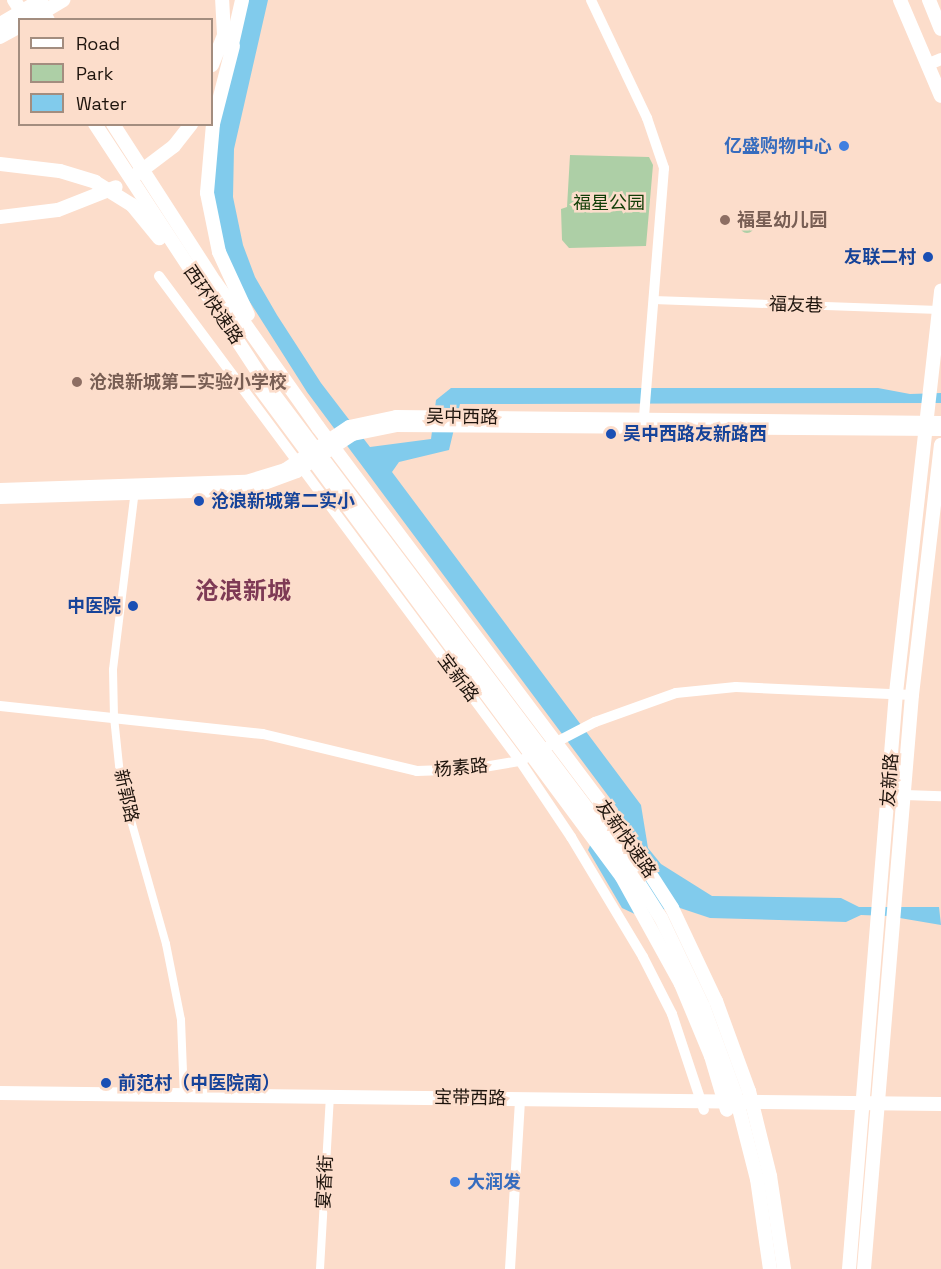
<!DOCTYPE html>
<html>
<head>
<meta charset="utf-8">
<style>
  body { margin:0 }
  #map { position:relative; width:941px; height:1269px; overflow:hidden; background:#fcddcb; font-family:"Space Grotesk","Noto Sans SC",sans-serif }
  div>[style] { position:absolute }
  [style*='--x'] { left:calc(var(--x)*1px); top:calc(var(--y)*1px); width:calc(var(--w)*1px); rotate:calc(var(--a)*1deg) }
  .green>* { inset:0; background:#adcfa6 }
  .round { border-radius:50% }
  .water>* { inset:0; background:#81cbec }
  .minor>* { height:8px; margin:-4px; padding:0 4px; transform-origin:4px; border-radius:4px; background:#fff }
  .tertiary>* { height:10px; margin:-5px; padding:0 5px; transform-origin:5px; border-radius:5px; background:#fff }
  .secondary>* { height:12px; margin:-6px; padding:0 6px; transform-origin:6px; border-radius:6px; background:#fff }
  .primary>* { height:14px; margin:-7px; padding:0 7px; transform-origin:7px; border-radius:7px; background:#fff }
  .trunk>* { height:14px; margin:-7px; padding:0 7px; transform-origin:7px; border-radius:7px; background:#fff }
  .dots>* { width:16px; height:16px; translate:-50% -50%; box-sizing:border-box; border:3px solid #fcddcb; border-radius:50% }
  span { translate:-50% -50%; white-space:nowrap; text-align:center; line-height:1.15; -webkit-text-stroke:5px #fcddcb; paint-order:stroke }
  .shop-label { font-size:18px; color:#366cbe; font-weight:700 }
  .right { translate:-100% -50%; text-align:right }
  .left { translate:0 -50%; text-align:left }
  .park-label { font-size:18px; color:#113d06 }
  .education-label { font-size:18px; color:#785e54; font-weight:700 }
  .transit-label { font-size:18px; color:#164399; font-weight:700 }
  .street-label { font-size:18px; color:#1e140d }
  .district-label { font-size:24px; color:#7e3a55; font-weight:700 }
  .legend { position:absolute; left:18px; top:18px; width:195px; height:108px; box-sizing:border-box; background:#fcddcb; border:2px solid #a38d7f; margin:0; padding:8px 10px; list-style:none; font-size:18px; color:#1e140d }
  .legend li { display:flex; align-items:center; gap:12px; height:30px }
  .legend b { width:30px; border:2px solid #a38d7f }
</style>
</head>
<body>
<div id="map">
  <div class="green">
    <div style="clip-path:polygon(570px 155px,649px 157px,653px 165px,646px 246px,569px 248px,562px 240px,561px 209px,567px 207px)"></div>
    <div class="round" style="left:740px;top:219px;width:14px;height:14px"></div>
  </div>
  <div class="water">
    <div style="clip-path:polygon(246px 0,268px 0,234px 149px,233px 197px,243px 245px,255px 277px,277px 315px,321px 383px,370px 447px,431px 439px,436px 400px,451px 388px,878px 388px,910px 394px,941px 393px,941px 403px,460px 404px,449px 450px,399px 462px,392px 472px,641px 805px,648px 848px,661px 864px,712px 896px,841px 898px,859px 907px,939px 907px,941px 925px,888px 916px,861px 915px,846px 922px,710px 918px,674px 906px,641px 917px,622px 908px,588px 850px,596px 832px,617px 817px,618px 809px,307px 392px,239px 285px,223px 247px,213px 196px,212px 147px)"></div>
  </div>
  <div class="minor">
    <div style="--x:653;--y:300;--w:286;--a:2"></div>
    <div style="--x:135;--y:490;--w:181;--a:97"></div>
    <div style="--x:113;--y:670;--w:47;--a:88.8"></div>
    <div style="--x:114;--y:717;--w:68;--a:84.1"></div>
    <div style="--x:121;--y:785;--w:165;--a:74.2"></div>
    <div style="--x:166;--y:944;--w:77;--a:78.8"></div>
    <div style="--x:181;--y:1020;--w:77;--a:87.8"></div>
    <div style="--x:320;--y:1269;--w:174;--a:-86.7"></div>
  </div>
  <div class="tertiary">
    <div style="--x:591;--y:0;--w:131;--a:64.6"></div>
    <div style="--x:647;--y:118;--w:53;--a:71.2"></div>
    <div style="--x:664;--y:168;--w:260;--a:94.6"></div>
    <div style="--x:159;--y:276;--w:605;--a:53.34"></div>
    <div style="--x:520;--y:761;--w:92;--a:56.1"></div>
    <div style="--x:571;--y:837;--w:140;--a:59"></div>
    <div style="--x:643;--y:957;--w:64;--a:63"></div>
    <div style="--x:672;--y:1014;--w:101;--a:71.6"></div>
    <div style="--x:0;--y:706;--w:264;--a:6.1"></div>
    <div style="--x:263;--y:734;--w:158;--a:13.5"></div>
    <div style="--x:417;--y:771;--w:55;--a:-2.1"></div>
    <div style="--x:472;--y:769;--w:49;--a:-9.5"></div>
    <div style="--x:520;--y:761;--w:85;--a:-27.5"></div>
    <div style="--x:595;--y:722;--w:86;--a:-19.7"></div>
    <div style="--x:676;--y:693;--w:60;--a:-5.7"></div>
    <div style="--x:736;--y:687;--w:176;--a:2.6"></div>
    <div style="--x:905;--y:795;--w:36;--a:2"></div>
    <div style="--x:510;--y:1269;--w:170;--a:-86.6"></div>
  </div>
  <div class="secondary">
    <div style="--x:929;--y:64;--w:13;--a:-23"></div>
    <div style="--x:0;--y:489;--w:246;--a:-1.9"></div>
    <div style="--x:246;--y:481;--w:41;--a:-17.1"></div>
    <div style="--x:285;--y:469;--w:77;--a:-33.9"></div>
    <div style="--x:349;--y:426;--w:48;--a:-12"></div>
    <div style="--x:396;--y:416;--w:545;--a:0.63"></div>
    <div style="--x:0;--y:498;--w:248;--a:-1.8"></div>
    <div style="--x:248;--y:490;--w:52;--a:-20.2"></div>
    <div style="--x:297;--y:472;--w:67;--a:-33.5"></div>
    <div style="--x:353;--y:435;--w:44;--a:-11.8"></div>
    <div style="--x:396;--y:426;--w:545;--a:0.42"></div>
  </div>
  <div class="primary">
    <div style="--x:900;--y:0;--w:104;--a:66.9"></div>
    <div style="--x:929;--y:0;--w:31;--a:68"></div>
    <div style="--x:30;--y:20;--w:39;--a:-31"></div>
    <div style="--x:0;--y:24;--w:48;--a:-30.3"></div>
    <div style="--x:0;--y:37;--w:23;--a:-29"></div>
    <div style="--x:0;--y:1093;--w:941;--a:0.67"></div>
    <div style="--x:849;--y:1269;--w:578;--a:-85.34"></div>
    <div style="--x:896;--y:693;--w:405;--a:-83.6"></div>
    <div style="--x:864;--y:1269;--w:576;--a:-85.22"></div>
    <div style="--x:912;--y:695;--w:252;--a:-83.4"></div>
  </div>
  <div class="trunk">
    <div style="--x:14;--y:0;--w:24;--a:57"></div>
    <div style="--x:34;--y:0;--w:24;--a:55"></div>
    <div style="--x:233;--y:46;--w:81;--a:104.4"></div>
    <div style="--x:213;--y:124;--w:69;--a:95"></div>
    <div style="--x:207;--y:193;--w:60;--a:78.5"></div>
    <div style="--x:219;--y:252;--w:69;--a:65.3"></div>
    <div style="--x:230;--y:53;--w:54;--a:-77.2"></div>
    <div style="--x:212;--y:65;--w:32;--a:-68"></div>
    <div style="--x:224;--y:35;--w:35;--a:-93"></div>
    <div style="--x:95;--y:124;--w:306;--a:56.7"></div>
    <div style="--x:263;--y:380;--w:580;--a:52.91"></div>
    <div style="--x:613;--y:843;--w:89;--a:57.4"></div>
    <div style="--x:661;--y:918;--w:98;--a:64.5"></div>
    <div style="--x:703;--y:1006;--w:93;--a:69.8"></div>
    <div style="--x:735;--y:1093;--w:89;--a:75.7"></div>
    <div style="--x:757;--y:1179;--w:91;--a:81.8"></div>
    <div style="--x:113;--y:124;--w:188;--a:57.2"></div>
    <div style="--x:215;--y:282;--w:178;--a:54.6"></div>
    <div style="--x:318;--y:427;--w:511;--a:53.04"></div>
    <div style="--x:625;--y:835;--w:87;--a:57.2"></div>
    <div style="--x:672;--y:908;--w:103;--a:64.7"></div>
    <div style="--x:716;--y:1001;--w:96;--a:69.9"></div>
    <div style="--x:749;--y:1091;--w:88;--a:76.1"></div>
    <div style="--x:770;--y:1176;--w:94;--a:81.4"></div>
    <div style="--x:0;--y:164;--w:60;--a:6.7"></div>
    <div style="--x:60;--y:171;--w:37;--a:17"></div>
    <div style="--x:95;--y:182;--w:44;--a:31.9"></div>
    <div style="--x:132;--y:205;--w:43;--a:50.7"></div>
    <div style="--x:137;--y:174;--w:46;--a:-37.1"></div>
    <div style="--x:174;--y:146;--w:28;--a:-52"></div>
    <div style="--x:0;--y:217;--w:58;--a:-6.9"></div>
    <div style="--x:58;--y:210;--w:62;--a:-21.6"></div>
    <div style="--x:260;--y:388;--w:608;--a:53.49"></div>
    <div style="--x:622;--y:877;--w:122;--a:61.1"></div>
    <div style="--x:681;--y:984;--w:78;--a:67.4"></div>
    <div style="--x:711;--y:1056;--w:56;--a:73.5"></div>
  </div>
  <div class="dots">
    <div style="left:844px;top:146px;background:#3f7fe0"></div>
    <div style="left:725px;top:220px;background:#8d6e63"></div>
    <div style="left:928px;top:257px;background:#1a4fb4"></div>
    <div style="left:77px;top:382px;background:#8d6e63"></div>
    <div style="left:611px;top:434px;background:#1a4fb4"></div>
    <div style="left:199px;top:501px;background:#1a4fb4"></div>
    <div style="left:133px;top:606px;background:#1a4fb4"></div>
    <div style="left:106px;top:1083px;background:#1a4fb4"></div>
    <div style="left:455px;top:1182px;background:#3f7fe0"></div>
  </div>
  <div class="shop-label">
    <span class="right" style="left:832px;top:146px">亿盛购物中心</span>
    <span class="left" style="left:467px;top:1182px">大润发</span>
  </div>
  <div class="park-label">
    <span style="left:609px;top:203px">福星公园</span>
  </div>
  <div class="education-label">
    <span class="left" style="left:737px;top:220px">福星幼儿园</span>
    <span class="left" style="left:89px;top:382px">沧浪新城第二实验小学校</span>
  </div>
  <div class="transit-label">
    <span class="right" style="left:916px;top:257px">友联二村</span>
    <span class="left" style="left:623px;top:434px">吴中西路友新路西</span>
    <span class="left" style="left:211px;top:501px">沧浪新城第二实小</span>
    <span class="right" style="left:121px;top:606px">中医院</span>
    <span class="left" style="left:118px;top:1083px">前范村（中医院南）</span>
  </div>
  <div class="street-label">
    <span style="left:213px;top:305px;rotate:56deg">西环快速路</span>
    <span style="left:796px;top:305px;rotate:2deg">福友巷</span>
    <span style="left:462px;top:417px;rotate:1deg">吴中西路</span>
    <span style="left:458px;top:678px;rotate:53deg">宝新路</span>
    <span style="left:461px;top:768px;rotate:-5deg">杨素路</span>
    <span style="left:890px;top:780px;rotate:-86deg">友新路</span>
    <span style="left:126px;top:796px;rotate:77deg">新郭路</span>
    <span style="left:626px;top:839px;rotate:55deg">友新快速路</span>
    <span style="left:470px;top:1098px;rotate:1deg">宝带西路</span>
    <span style="left:325px;top:1182px;rotate:-87deg">宴香街</span>
  </div>
  <div class="district-label">
    <span style="left:243px;top:591px">沧浪新城</span>
  </div>
  <ul class="legend">
  <li><b style="height:8px;background:#fff"></b>Road</li>
  <li><b style="height:16px;background:#adcfa6"></b>Park</li>
  <li><b style="height:16px;background:#81cbec"></b>Water</li>
  </ul>
</div>
</body>
</html>
